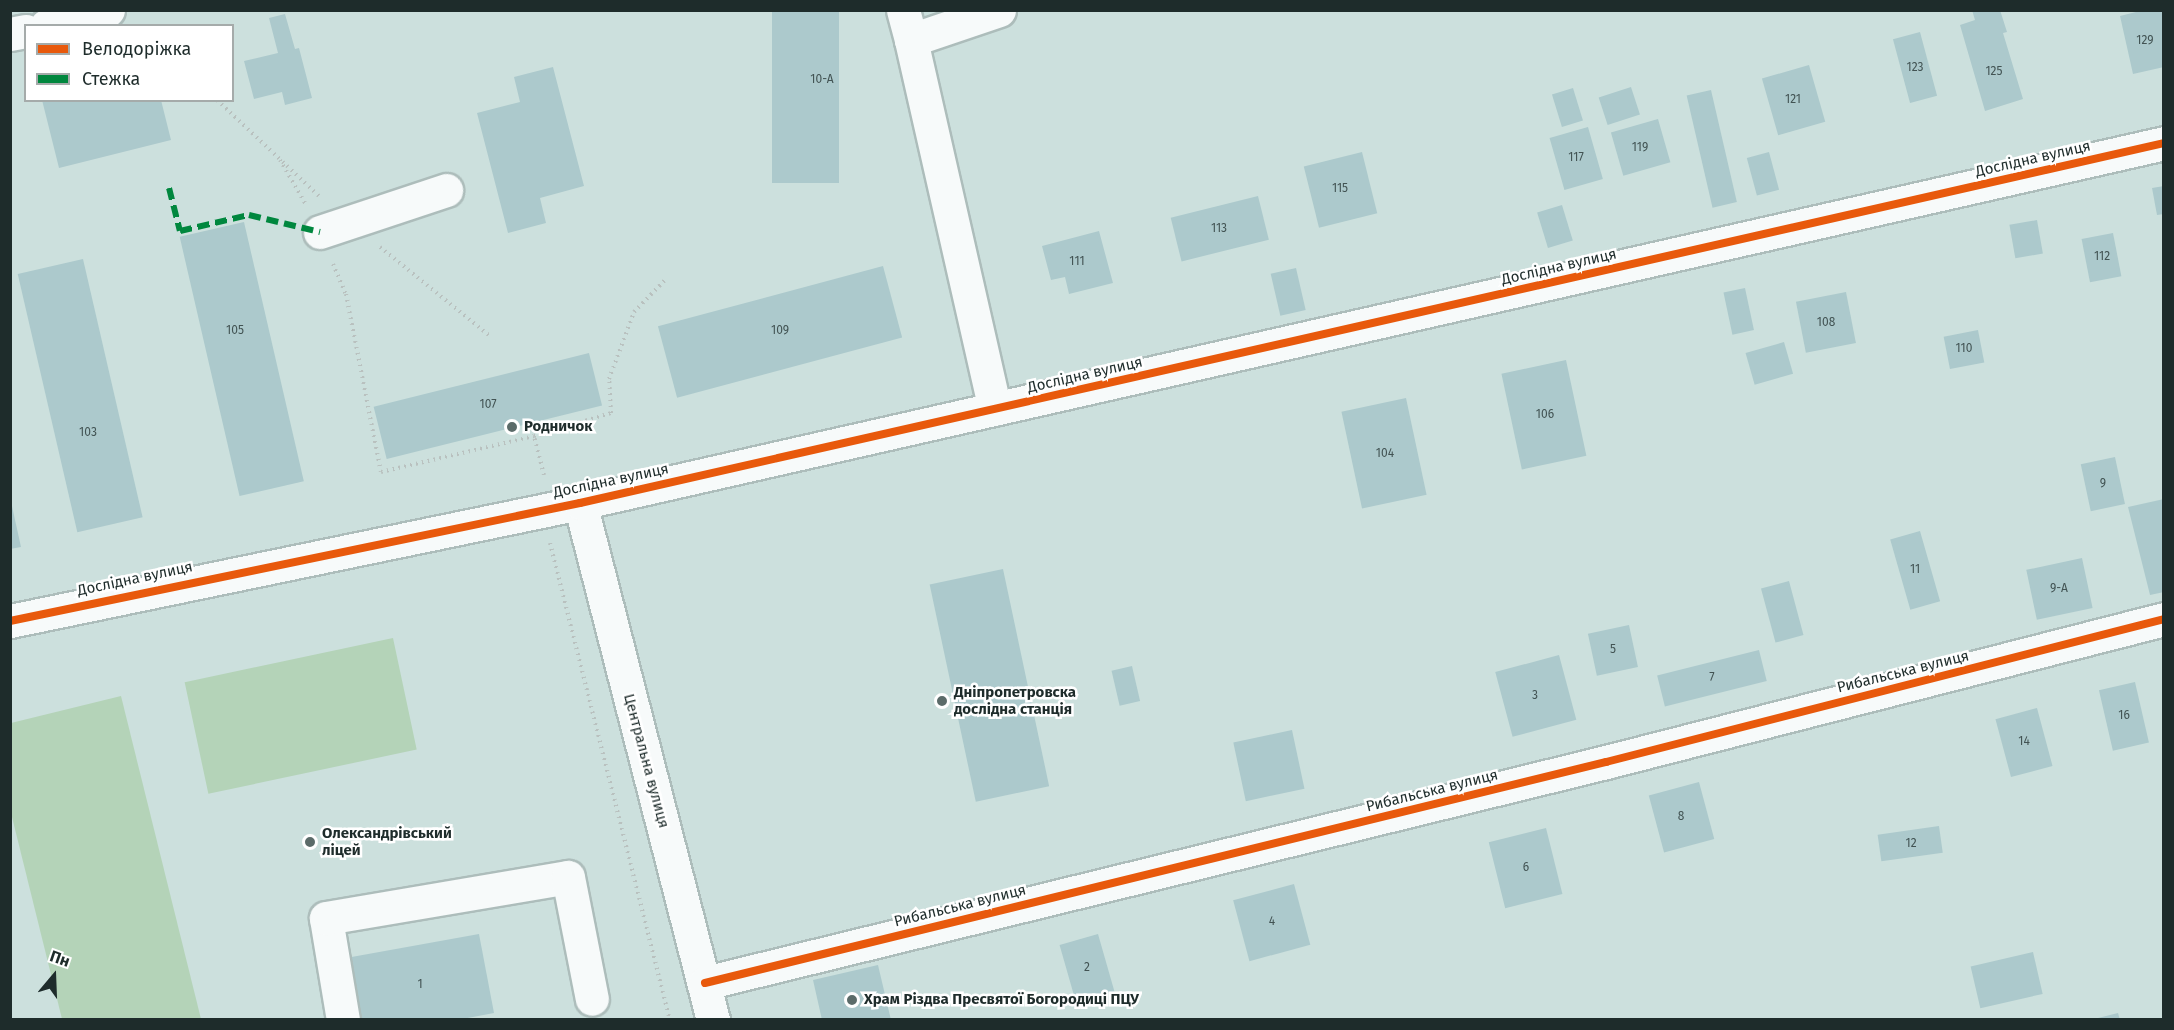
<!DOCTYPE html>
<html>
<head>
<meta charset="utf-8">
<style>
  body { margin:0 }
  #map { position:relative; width:2174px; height:1030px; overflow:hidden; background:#cce0dd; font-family:"Fira Sans",sans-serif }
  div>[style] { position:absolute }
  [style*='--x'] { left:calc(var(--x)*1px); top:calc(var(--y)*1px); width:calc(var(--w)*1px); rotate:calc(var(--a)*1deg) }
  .green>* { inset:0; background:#b4d3b8; transform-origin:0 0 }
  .building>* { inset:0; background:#acc9cc; transform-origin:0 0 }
  .path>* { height:4px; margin-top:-2px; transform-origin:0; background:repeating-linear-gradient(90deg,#b9c1bf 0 1.5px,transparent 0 6px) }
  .roads { filter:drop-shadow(2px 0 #adbdbb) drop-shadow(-2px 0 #adbdbb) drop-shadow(0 2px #adbdbb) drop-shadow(0 -2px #adbdbb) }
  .minor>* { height:33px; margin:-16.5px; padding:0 16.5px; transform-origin:16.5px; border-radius:16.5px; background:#f7fafa }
  .quiet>* { height:6px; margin-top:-3px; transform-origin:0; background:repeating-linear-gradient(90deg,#00873e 0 12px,transparent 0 18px) }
  .cycleway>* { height:8px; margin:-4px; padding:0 4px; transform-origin:4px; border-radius:4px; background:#e8590c }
  .dots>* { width:16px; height:16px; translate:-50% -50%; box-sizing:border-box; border:3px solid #fff; border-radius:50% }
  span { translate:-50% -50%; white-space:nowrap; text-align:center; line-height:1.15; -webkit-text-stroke:5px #fff; paint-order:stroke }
  .number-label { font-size:12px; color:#425353 }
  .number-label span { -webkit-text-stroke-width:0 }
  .street-label { font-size:15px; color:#1e2c2b }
  .poi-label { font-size:15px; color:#1e2c2b; font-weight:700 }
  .left { translate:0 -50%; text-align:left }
  .frame { position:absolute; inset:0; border:12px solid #1e2c2b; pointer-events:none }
  .legend { position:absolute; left:24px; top:24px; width:210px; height:78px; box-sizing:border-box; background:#fff; border:2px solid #a5abaa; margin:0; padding:8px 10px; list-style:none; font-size:18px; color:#1e2c2b }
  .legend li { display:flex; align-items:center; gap:12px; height:30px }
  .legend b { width:30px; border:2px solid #a5abaa }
  .north { position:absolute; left:24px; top:946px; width:60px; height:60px; -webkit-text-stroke:4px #fff; paint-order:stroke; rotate:19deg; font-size:16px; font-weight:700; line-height:24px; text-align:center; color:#1e2c2b }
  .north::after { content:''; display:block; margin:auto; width:21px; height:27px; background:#1e2c2b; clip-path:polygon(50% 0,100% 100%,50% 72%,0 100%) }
</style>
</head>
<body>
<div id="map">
  <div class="green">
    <div style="left:393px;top:638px;width:114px;height:213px;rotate:78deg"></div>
    <div style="clip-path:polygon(121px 696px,201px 1019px,62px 1019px,11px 813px,11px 723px)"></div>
  </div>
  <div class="building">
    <div style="left:772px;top:10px;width:67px;height:173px"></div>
    <div style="clip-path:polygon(1972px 10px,2000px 10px,2007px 32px,2003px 33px,2023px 99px,1985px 111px,1960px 25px,1975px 20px)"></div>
    <div style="clip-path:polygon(2144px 10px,2164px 10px,2164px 67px,2133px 74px,2120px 16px)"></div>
    <div style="clip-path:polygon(285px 14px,295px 49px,299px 48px,312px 98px,285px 105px,282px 92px,254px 99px,244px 61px,278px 53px,269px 18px)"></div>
    <div style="left:1920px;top:32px;width:66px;height:28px;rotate:75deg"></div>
    <div style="left:1809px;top:65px;width:59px;height:49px;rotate:74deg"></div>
    <div style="clip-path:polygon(553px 67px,584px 186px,540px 198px,546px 223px,508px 233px,477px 113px,520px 102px,514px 77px)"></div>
    <div style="left:1631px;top:87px;width:29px;height:34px;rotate:72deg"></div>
    <div style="left:1573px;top:88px;width:34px;height:22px;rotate:73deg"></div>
    <div style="left:1711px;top:90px;width:115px;height:25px;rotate:77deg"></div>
    <div style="clip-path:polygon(42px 100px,161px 100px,171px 140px,59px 168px)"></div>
    <div style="left:1658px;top:119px;width:45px;height:49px;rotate:74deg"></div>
    <div style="left:1588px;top:127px;width:54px;height:40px;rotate:74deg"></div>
    <div style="left:1362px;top:152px;width:63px;height:60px;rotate:76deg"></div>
    <div style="left:1769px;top:152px;width:39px;height:23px;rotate:75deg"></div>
    <div style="clip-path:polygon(2164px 186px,2164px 214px,2157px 215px,2152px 188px)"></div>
    <div style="left:1258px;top:196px;width:45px;height:90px;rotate:76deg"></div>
    <div style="left:1562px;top:205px;width:37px;height:26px;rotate:73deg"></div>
    <div style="left:2037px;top:220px;width:34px;height:28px;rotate:80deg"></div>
    <div style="left:244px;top:222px;width:266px;height:66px;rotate:77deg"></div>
    <div style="clip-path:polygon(1099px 231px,1113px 283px,1069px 294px,1065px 277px,1051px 280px,1042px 246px)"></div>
    <div style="left:2113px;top:233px;width:44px;height:32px;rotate:79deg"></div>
    <div style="left:83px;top:259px;width:265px;height:67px;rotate:77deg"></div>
    <div style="left:883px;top:266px;width:74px;height:233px;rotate:75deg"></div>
    <div style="left:1296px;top:268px;width:43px;height:26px;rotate:77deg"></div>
    <div style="left:1745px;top:288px;width:43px;height:22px;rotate:78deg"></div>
    <div style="left:1846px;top:292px;width:52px;height:51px;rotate:79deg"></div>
    <div style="left:1978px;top:330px;width:33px;height:35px;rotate:79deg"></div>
    <div style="left:1784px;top:342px;width:33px;height:40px;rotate:74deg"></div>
    <div style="left:589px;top:353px;width:54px;height:222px;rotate:76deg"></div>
    <div style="left:1566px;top:360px;width:98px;height:66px;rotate:78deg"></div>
    <div style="left:1406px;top:398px;width:99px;height:66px;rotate:78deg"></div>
    <div style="left:2115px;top:457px;width:48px;height:35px;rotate:78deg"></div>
    <div style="clip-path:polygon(10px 497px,21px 547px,10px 549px)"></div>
    <div style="clip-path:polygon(2164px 499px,2164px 592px,2150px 595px,2128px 507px)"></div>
    <div style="left:1920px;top:531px;width:73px;height:31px;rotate:74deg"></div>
    <div style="left:2082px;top:558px;width:51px;height:57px;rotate:78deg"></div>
    <div style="left:1003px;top:569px;width:222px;height:75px;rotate:78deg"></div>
    <div style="left:1789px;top:581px;width:56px;height:29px;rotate:75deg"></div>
    <div style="left:1629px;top:625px;width:43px;height:42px;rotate:78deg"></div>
    <div style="left:1759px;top:650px;width:32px;height:105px;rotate:76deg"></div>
    <div style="left:1559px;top:655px;width:67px;height:66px;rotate:75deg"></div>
    <div style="left:1132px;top:666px;width:36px;height:21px;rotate:77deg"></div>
    <div style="left:2135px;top:682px;width:62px;height:37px;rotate:77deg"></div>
    <div style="left:2037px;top:708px;width:60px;height:43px;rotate:75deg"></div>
    <div style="left:1292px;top:730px;width:60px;height:60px;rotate:78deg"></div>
    <div style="left:1699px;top:782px;width:59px;height:52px;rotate:75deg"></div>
    <div style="left:1939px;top:826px;width:27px;height:62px;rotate:82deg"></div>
    <div style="left:1546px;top:828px;width:68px;height:59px;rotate:76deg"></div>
    <div style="left:1294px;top:884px;width:63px;height:63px;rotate:75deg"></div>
    <div style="clip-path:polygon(479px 934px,494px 1013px,457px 1020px,358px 1020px,346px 958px)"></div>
    <div style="left:1098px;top:934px;width:60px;height:40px;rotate:74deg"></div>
    <div style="left:2033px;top:952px;width:43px;height:64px;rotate:77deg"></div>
    <div style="clip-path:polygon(878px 965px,891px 1020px,822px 1020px,813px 980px)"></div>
    <div style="clip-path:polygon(2118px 1013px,2120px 1020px,2094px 1020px,2094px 1019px)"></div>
  </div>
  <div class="path">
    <div style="--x:217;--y:100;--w:140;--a:43.3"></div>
    <div style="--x:280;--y:160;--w:50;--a:59.8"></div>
    <div style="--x:380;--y:247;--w:141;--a:39"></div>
    <div style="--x:333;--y:264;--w:33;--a:67"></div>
    <div style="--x:346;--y:294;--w:181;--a:78.9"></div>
    <div style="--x:381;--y:472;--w:157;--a:-13.2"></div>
    <div style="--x:544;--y:475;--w:40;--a:-104.4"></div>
    <div style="--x:534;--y:436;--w:80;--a:-16.6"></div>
    <div style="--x:611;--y:413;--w:34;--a:-93"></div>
    <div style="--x:609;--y:379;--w:72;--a:-69.5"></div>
    <div style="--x:634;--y:312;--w:47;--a:-45.9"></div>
    <div style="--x:550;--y:543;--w:492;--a:75.9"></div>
  </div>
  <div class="roads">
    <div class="minor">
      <div style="--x:903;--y:10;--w:31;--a:75"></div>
      <div style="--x:911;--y:40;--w:93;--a:-18.8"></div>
      <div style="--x:46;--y:26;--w:64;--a:-14.5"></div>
      <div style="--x:10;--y:34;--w:16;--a:-11"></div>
      <div style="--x:911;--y:40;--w:378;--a:77.2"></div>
      <div style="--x:320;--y:232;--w:133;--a:-18.4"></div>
      <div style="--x:580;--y:503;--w:534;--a:75.57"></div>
      <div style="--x:10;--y:621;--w:582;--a:-11.7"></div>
      <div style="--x:580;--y:503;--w:1624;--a:-12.8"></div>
      <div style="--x:705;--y:983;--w:928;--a:-13.78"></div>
      <div style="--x:1606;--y:762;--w:576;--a:-14.37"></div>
      <div style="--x:343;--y:1020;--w:103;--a:-99.5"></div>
      <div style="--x:326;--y:918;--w:245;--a:-9.6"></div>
      <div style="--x:568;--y:877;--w:124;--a:78.9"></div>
    </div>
  </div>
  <div class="quiet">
    <div style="--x:169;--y:188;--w:44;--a:75.7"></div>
    <div style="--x:180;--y:231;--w:71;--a:-13.1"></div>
    <div style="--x:249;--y:215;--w:73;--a:13.5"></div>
  </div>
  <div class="cycleway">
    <div style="--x:10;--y:621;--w:582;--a:-11.7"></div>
    <div style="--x:580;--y:503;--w:1624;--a:-12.8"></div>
    <div style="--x:705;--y:983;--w:928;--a:-13.78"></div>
    <div style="--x:1606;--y:762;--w:576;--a:-14.37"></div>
  </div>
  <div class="dots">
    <div style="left:512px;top:427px;background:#5b6b69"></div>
    <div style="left:942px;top:701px;background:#5b6b69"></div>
    <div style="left:310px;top:842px;background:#5b6b69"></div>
    <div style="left:852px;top:1000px;background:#5b6b69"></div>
  </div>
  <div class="number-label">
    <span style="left:2145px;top:41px">129</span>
    <span style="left:1915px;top:68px">123</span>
    <span style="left:1994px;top:72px">125</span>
    <span style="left:822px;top:80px">10-А</span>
    <span style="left:1793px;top:100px">121</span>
    <span style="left:1640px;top:148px">119</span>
    <span style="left:1576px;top:158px">117</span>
    <span style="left:1340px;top:189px">115</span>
    <span style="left:1219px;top:229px">113</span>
    <span style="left:2102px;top:257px">112</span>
    <span style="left:1077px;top:262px">111</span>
    <span style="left:1826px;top:323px">108</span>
    <span style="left:235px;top:331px">105</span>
    <span style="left:780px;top:331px">109</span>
    <span style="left:1964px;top:349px">110</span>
    <span style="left:488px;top:405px">107</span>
    <span style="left:1545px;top:415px">106</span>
    <span style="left:88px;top:433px">103</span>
    <span style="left:1385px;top:454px">104</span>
    <span style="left:2103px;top:484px">9</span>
    <span style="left:1915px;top:570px">11</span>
    <span style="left:2059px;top:589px">9-А</span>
    <span style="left:1613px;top:650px">5</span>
    <span style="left:1712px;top:678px">7</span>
    <span style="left:1535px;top:696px">3</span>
    <span style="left:2124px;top:716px">16</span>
    <span style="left:2024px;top:742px">14</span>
    <span style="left:1681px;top:817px">8</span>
    <span style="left:1911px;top:844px">12</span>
    <span style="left:1526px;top:868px">6</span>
    <span style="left:1272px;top:922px">4</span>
    <span style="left:1087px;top:968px">2</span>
    <span style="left:420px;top:985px">1</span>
  </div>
  <div class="street-label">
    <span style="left:2033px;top:159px;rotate:-13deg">Дослідна вулиця</span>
    <span style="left:1559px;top:267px;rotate:-13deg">Дослідна вулиця</span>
    <span style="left:1085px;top:375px;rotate:-13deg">Дослідна вулиця</span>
    <span style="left:611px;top:481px;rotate:-12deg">Дослідна вулиця</span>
    <span style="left:135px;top:579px;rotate:-12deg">Дослідна вулиця</span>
    <span style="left:1903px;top:672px;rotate:-14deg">Рибальська вулиця</span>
    <span style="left:646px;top:761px;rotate:75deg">Центральна вулиця</span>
    <span style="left:1432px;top:791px;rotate:-14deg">Рибальська вулиця</span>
    <span style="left:960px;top:906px;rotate:-14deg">Рибальська вулиця</span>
  </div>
  <div class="poi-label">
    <span class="left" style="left:524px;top:427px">Родничок</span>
    <span class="left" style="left:954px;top:701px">Дніпропетровска<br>дослідна станція</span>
    <span class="left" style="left:322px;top:842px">Олександрівський<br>ліцей</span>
    <span class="left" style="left:864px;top:1000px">Храм Різдва Пресвятої Богородиці ПЦУ</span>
  </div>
  <div class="frame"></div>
  <ul class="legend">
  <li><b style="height:8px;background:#e8590c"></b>Велодоріжка</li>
  <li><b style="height:8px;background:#00873e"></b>Стежка</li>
  </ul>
  <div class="north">Пн</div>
</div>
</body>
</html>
